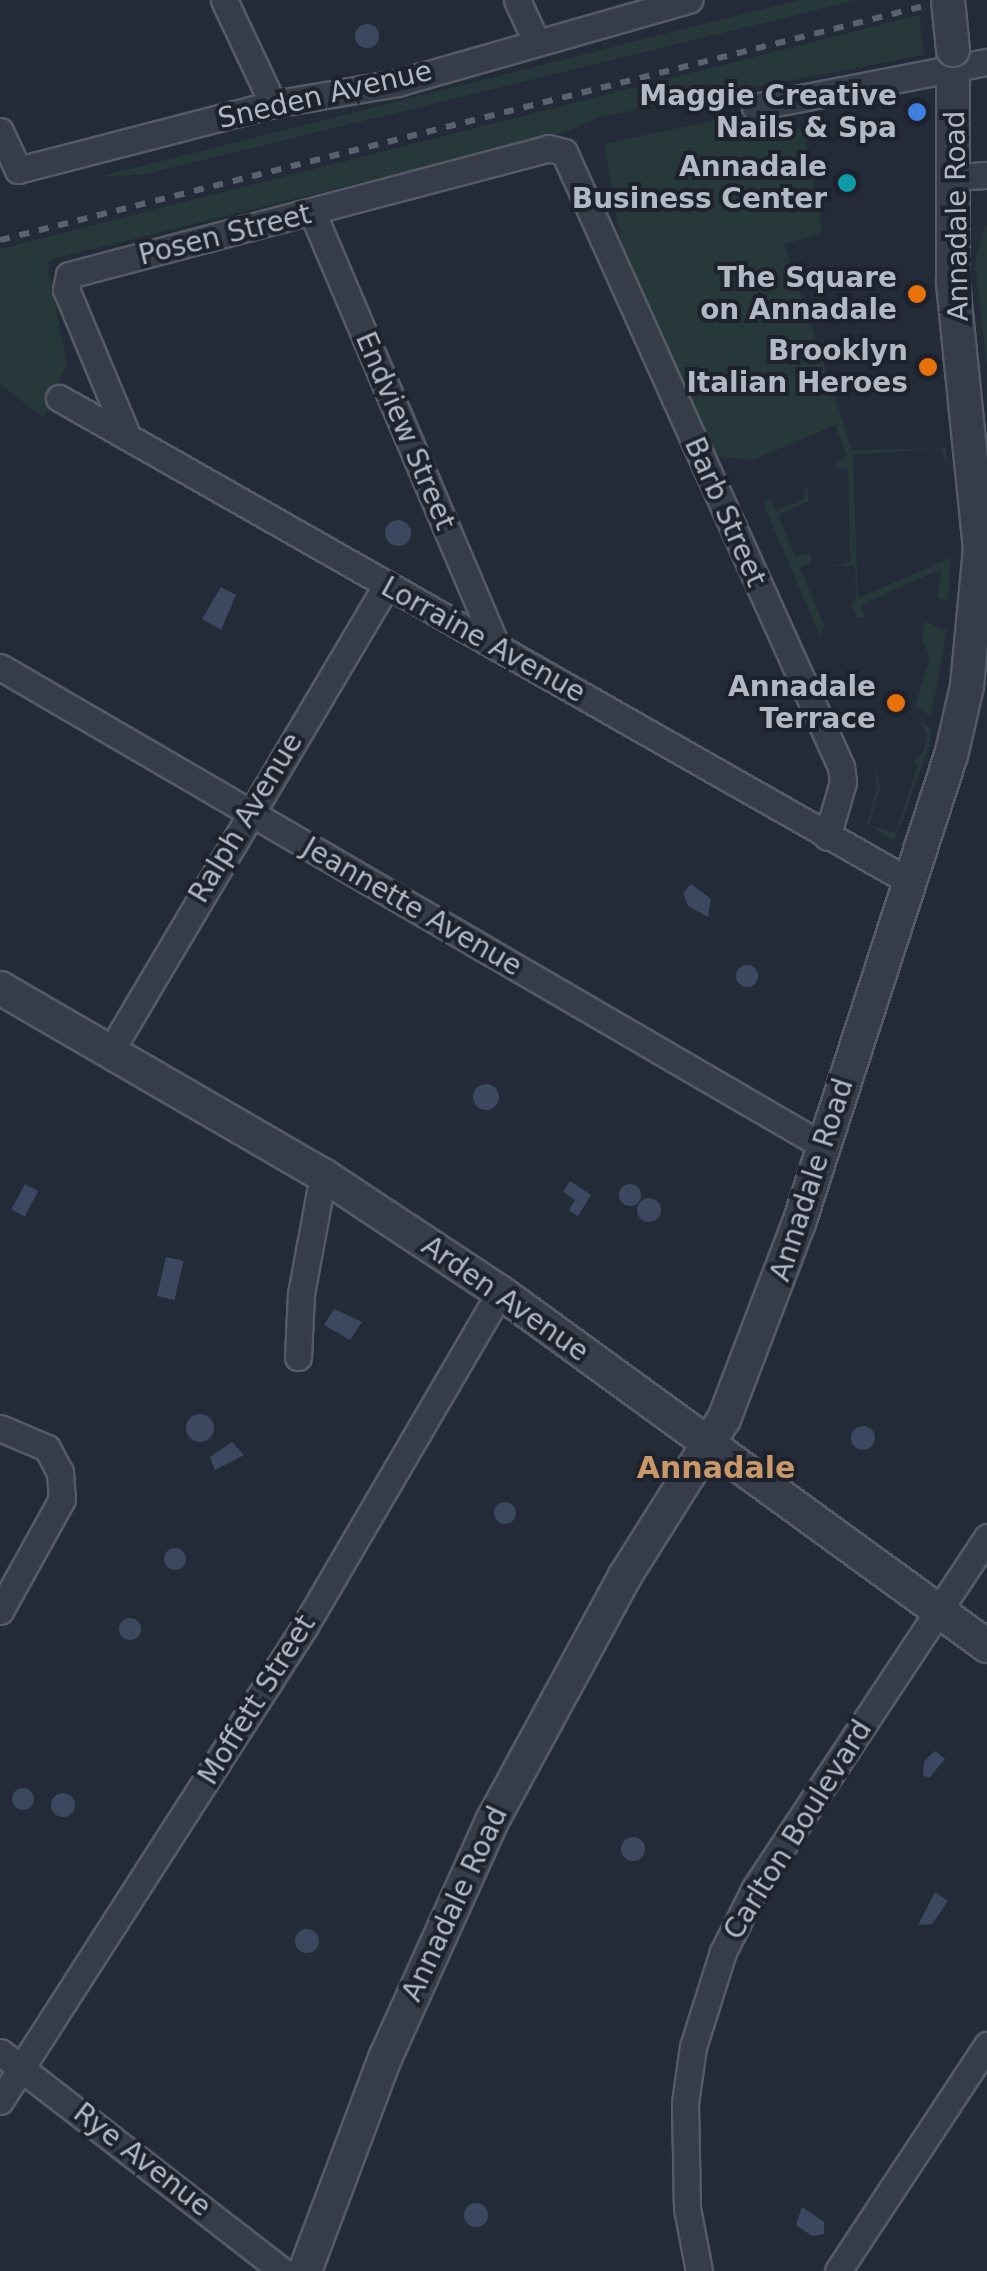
<!DOCTYPE html>
<html>
<head>
<meta charset="utf-8">
<style>
  body { margin:0 }
  #map { position:relative; width:987px; height:2271px; overflow:hidden; background:#242b38; font-family:"DejaVu Sans",sans-serif }
  div>[style] { position:absolute }
  [style*='--x'] { left:calc(var(--x)*1px); top:calc(var(--y)*1px); width:calc(var(--w)*1px); rotate:calc(var(--a)*1deg) }
  .green>* { inset:0; background:#27383a }
  .water>* { inset:0; background:#3b485f; transform-origin:0 0 }
  .round { border-radius:50% }
  .roads { filter:drop-shadow(2px 0 #555b66) drop-shadow(-2px 0 #555b66) drop-shadow(0 2px #555b66) drop-shadow(0 -2px #555b66) }
  .minor>* { height:25px; margin:-12.5px; padding:0 12.5px; transform-origin:12.5px; border-radius:12.5px; background:#373d48 }
  .tertiary>* { height:32px; margin:-16px; padding:0 16px; transform-origin:16px; border-radius:16px; background:#373d48 }
  .rail>* { height:6px; margin-top:-3px; transform-origin:0; background:repeating-linear-gradient(90deg,#5a616f 0 10px,transparent 0 20px) }
  .bridges { filter:drop-shadow(2px 0 #555b66) drop-shadow(-2px 0 #555b66) drop-shadow(0 2px #555b66) drop-shadow(0 -2px #555b66) }
  .tertiary-bridge>* { height:32px; margin:-16px; padding:0 16px; transform-origin:16px; border-radius:16px; background:#373d48 }
  .dots>* { width:28px; height:28px; translate:-50% -50%; box-sizing:border-box; border:5px solid #1d222d; border-radius:50% }
  span { translate:-50% -50%; white-space:nowrap; text-align:center; line-height:1.15; -webkit-text-stroke:8px #1d222d; paint-order:stroke }
  .street-label { font-size:28px; color:#b2b8c4 }
  .poi-label { font-size:28px; color:#b2b8c4; font-weight:700 }
  .right { translate:-100% -50%; text-align:right }
  .neighbourhood-label { font-size:30px; color:#c89869; font-weight:700 }
</style>
</head>
<body>
<div id="map">
  <div class="green">
    <div style="clip-path:polygon(800px 0,857px 0,146px 174px,98px 177px)"></div>
    <div style="clip-path:polygon(919px 15px,924px 55px,599px 117px,565px 132px,52px 259px,47px 265px,67px 364px,44px 418px,0 384px,0 249px)"></div>
    <div style="clip-path:polygon(721px 119px,745px 136px,816px 127px,806px 142px,823px 233px,784px 244px,852px 450px,946px 448px,947px 468px,941px 448px,853px 455px,858px 598px,951px 558px,948px 601px,938px 598px,941px 569px,861px 605px,865px 618px,857px 618px,850px 603px,856px 600px,855px 566px,834px 566px,850px 561px,848px 469px,833px 467px,847px 455px,835px 425px,752px 460px,713px 456px,621px 239px,604px 144px)"></div>
    <div style="clip-path:polygon(985px 225px,987px 226px,987px 367px,975px 261px)"></div>
    <div style="clip-path:polygon(806px 482px,809px 501px,778px 515px,795px 556px,811px 553px,811px 562px,800px 568px,824px 626px,821px 638px,763px 503px,770px 499px,776px 511px,804px 499px)"></div>
    <div style="clip-path:polygon(925px 622px,947px 630px,931px 716px,915px 706px,930px 658px,921px 636px)"></div>
    <div style="clip-path:polygon(920px 720px,932px 731px,930px 744px,894px 842px,867px 823px,877px 789px,875px 760px,880px 787px,869px 825px,896px 833px,918px 765px,914px 761px,923px 753px,927px 736px)"></div>
  </div>
  <div class="water">
    <div class="round" style="left:355px;top:24px;width:24px;height:24px"></div>
    <div class="round" style="left:385px;top:520px;width:26px;height:26px"></div>
    <div style="clip-path:polygon(221px 587px,236px 595px,221px 630px,202px 619px)"></div>
    <div style="clip-path:polygon(691px 884px,711px 899px,708px 917px,688px 906px,683px 893px)"></div>
    <div class="round" style="left:736px;top:965px;width:22px;height:22px"></div>
    <div class="round" style="left:473px;top:1084px;width:26px;height:26px"></div>
    <div style="clip-path:polygon(570px 1181px,591px 1195px,578px 1216px,569px 1210px,575px 1200px,563px 1192px)"></div>
    <div class="round" style="left:619px;top:1184px;width:22px;height:22px"></div>
    <div style="left:25px;top:1184px;width:15px;height:29px;rotate:28deg"></div>
    <div class="round" style="left:637px;top:1198px;width:24px;height:24px"></div>
    <div style="left:166px;top:1257px;width:18px;height:40px;rotate:13deg"></div>
    <div style="clip-path:polygon(334px 1309px,362px 1322px,350px 1340px,324px 1325px)"></div>
    <div class="round" style="left:186px;top:1414px;width:28px;height:28px"></div>
    <div class="round" style="left:851px;top:1426px;width:24px;height:24px"></div>
    <div style="clip-path:polygon(232px 1442px,244px 1455px,215px 1470px,210px 1457px)"></div>
    <div class="round" style="left:494px;top:1502px;width:22px;height:22px"></div>
    <div class="round" style="left:164px;top:1548px;width:22px;height:22px"></div>
    <div class="round" style="left:119px;top:1618px;width:22px;height:22px"></div>
    <div style="clip-path:polygon(935px 1751px,945px 1759px,929px 1778px,923px 1775px,924px 1761px)"></div>
    <div class="round" style="left:12px;top:1788px;width:22px;height:22px"></div>
    <div class="round" style="left:51px;top:1793px;width:24px;height:24px"></div>
    <div class="round" style="left:621px;top:1837px;width:24px;height:24px"></div>
    <div style="clip-path:polygon(935px 1892px,948px 1901px,932px 1924px,918px 1925px)"></div>
    <div class="round" style="left:295px;top:1929px;width:24px;height:24px"></div>
    <div class="round" style="left:464px;top:2203px;width:24px;height:24px"></div>
    <div style="clip-path:polygon(802px 2207px,824px 2222px,824px 2234px,812px 2236px,796px 2225px)"></div>
  </div>
  <div class="roads">
    <div class="minor">
      <div style="--x:224;--y:0;--w:115;--a:64.8"></div>
      <div style="--x:517;--y:0;--w:43;--a:65.2"></div>
      <div style="--x:755;--y:107;--w:236;--a:-11"></div>
      <div style="--x:0;--y:131;--w:43;--a:65.2"></div>
      <div style="--x:18;--y:170;--w:263;--a:-14.5"></div>
      <div style="--x:273;--y:104;--w:126;--a:-9.6"></div>
      <div style="--x:397;--y:83;--w:304;--a:-15.9"></div>
      <div style="--x:957;--y:177;--w:30;--a:-4"></div>
      <div style="--x:313;--y:214;--w:470;--a:67"></div>
      <div style="--x:59;--y:398;--w:975;--a:29.61"></div>
      <div style="--x:127;--y:435;--w:158;--a:-112.7"></div>
      <div style="--x:66;--y:289;--w:14;--a:-78"></div>
      <div style="--x:69;--y:275;--w:496;--a:-14.8"></div>
      <div style="--x:548;--y:148;--w:16;--a:14"></div>
      <div style="--x:564;--y:152;--w:675;--a:65.75"></div>
      <div style="--x:841;--y:767;--w:15;--a:82"></div>
      <div style="--x:843;--y:782;--w:57;--a:106.2"></div>
      <div style="--x:0;--y:667;--w:954;--a:30.19"></div>
      <div style="--x:110;--y:1052;--w:542;--a:-59.36"></div>
      <div style="--x:298;--y:1357;--w:63;--a:-87.3"></div>
      <div style="--x:301;--y:1294;--w:121;--a:-79.5"></div>
      <div style="--x:0;--y:1428;--w:51;--a:23.1"></div>
      <div style="--x:47;--y:1448;--w:27;--a:62"></div>
      <div style="--x:60;--y:1472;--w:27;--a:86"></div>
      <div style="--x:62;--y:1499;--w:128;--a:119"></div>
      <div style="--x:0;--y:2052;--w:357;--a:37.8"></div>
      <div style="--x:0;--y:2101;--w:564;--a:-57.3"></div>
      <div style="--x:305;--y:1626;--w:387;--a:-59.7"></div>
      <div style="--x:699;--y:2271;--w:64;--a:-100.8"></div>
      <div style="--x:687;--y:2208;--w:105;--a:-91.1"></div>
      <div style="--x:685;--y:2103;--w:57;--a:-81.9"></div>
      <div style="--x:693;--y:2047;--w:100;--a:-72.5"></div>
      <div style="--x:723;--y:1952;--w:72;--a:-63.4"></div>
      <div style="--x:755;--y:1888;--w:421;--a:-56.5"></div>
      <div style="--x:838;--y:2271;--w:271;--a:-56.6"></div>
    </div>
    <div class="tertiary">
      <div style="--x:0;--y:988;--w:373;--a:30.1"></div>
      <div style="--x:323;--y:1175;--w:212;--a:33.5"></div>
      <div style="--x:500;--y:1292;--w:602;--a:36.01"></div>
      <div style="--x:305;--y:2271;--w:230;--a:-69.4"></div>
      <div style="--x:386;--y:2056;--w:258;--a:-65.7"></div>
      <div style="--x:492;--y:1821;--w:279;--a:-61.5"></div>
      <div style="--x:625;--y:1576;--w:186;--a:-57.8"></div>
      <div style="--x:724;--y:1419;--w:210;--a:-69.1"></div>
      <div style="--x:799;--y:1223;--w:491;--a:-72"></div>
      <div style="--x:951;--y:756;--w:72;--a:-77.1"></div>
      <div style="--x:967;--y:686;--w:138;--a:-84.6"></div>
      <div style="--x:980;--y:549;--w:269;--a:-95.8"></div>
      <div style="--x:953;--y:281;--w:231;--a:-90"></div>
    </div>
  </div>
  <div class="rail">
    <div style="--x:0;--y:240;--w:978;--a:-14.21"></div>
  </div>
  <div class="bridges">
    <div class="tertiary-bridge">
      <div style="--x:948;--y:0;--w:50;--a:84.3"></div>
    </div>
  </div>
  <div class="dots">
    <div style="left:917px;top:112px;background:#3f7fe0"></div>
    <div style="left:847px;top:183px;background:#0f9aa8"></div>
    <div style="left:917px;top:294px;background:#e8710a"></div>
    <div style="left:928px;top:367px;background:#e8710a"></div>
    <div style="left:896px;top:703px;background:#e8710a"></div>
  </div>
  <div class="street-label">
    <span style="left:325px;top:95px;rotate:-13deg">Sneden Avenue</span>
    <span style="left:957px;top:216px;rotate:-91deg">Annadale Road</span>
    <span style="left:225px;top:235px;rotate:-14deg">Posen Street</span>
    <span style="left:405px;top:431px;rotate:67deg">Endview Street</span>
    <span style="left:725px;top:512px;rotate:66deg">Barb Street</span>
    <span style="left:483px;top:640px;rotate:29deg">Lorraine Avenue</span>
    <span style="left:246px;top:818px;rotate:-59deg">Ralph Avenue</span>
    <span style="left:412px;top:907px;rotate:30deg">Jeannette Avenue</span>
    <span style="left:812px;top:1180px;rotate:-72deg">Annadale Road</span>
    <span style="left:505px;top:1299px;rotate:35deg">Arden Avenue</span>
    <span style="left:257px;top:1700px;rotate:-58deg">Moffett Street</span>
    <span style="left:798px;top:1830px;rotate:-58deg">Carlton Boulevard</span>
    <span style="left:455px;top:1904px;rotate:-65deg">Annadale Road</span>
    <span style="left:142px;top:2160px;rotate:38deg">Rye Avenue</span>
  </div>
  <div class="poi-label">
    <span class="right" style="left:897px;top:112px">Maggie Creative<br>Nails &amp; Spa</span>
    <span class="right" style="left:827px;top:183px">Annadale<br>Business Center</span>
    <span class="right" style="left:897px;top:294px">The Square<br>on Annadale</span>
    <span class="right" style="left:908px;top:367px">Brooklyn<br>Italian Heroes</span>
    <span class="right" style="left:876px;top:703px">Annadale<br>Terrace</span>
  </div>
  <div class="neighbourhood-label">
    <span style="left:716px;top:1468px">Annadale</span>
  </div>
</div>
</body>
</html>
